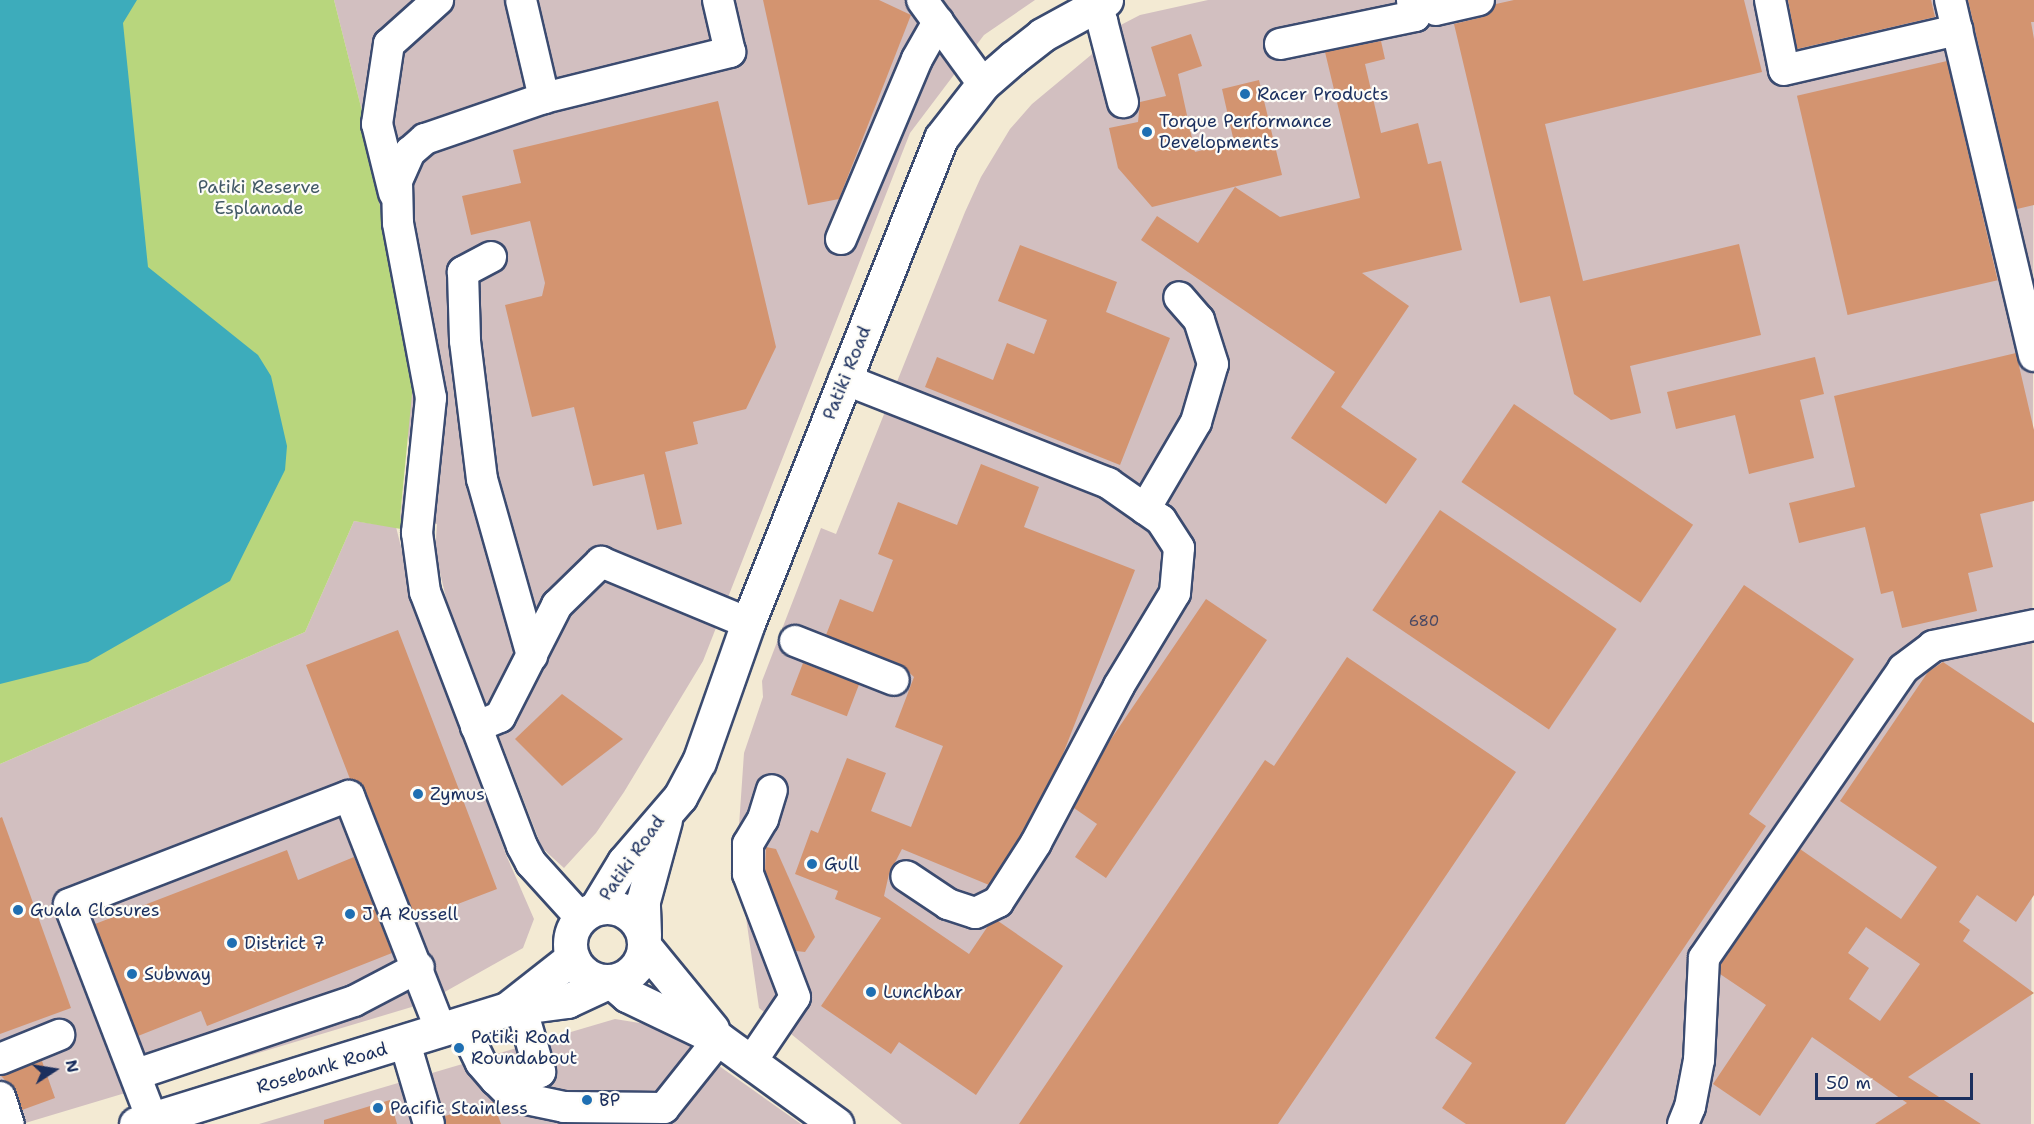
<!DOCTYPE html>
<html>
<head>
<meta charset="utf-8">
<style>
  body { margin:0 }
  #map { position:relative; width:2034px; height:1124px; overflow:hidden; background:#f3ead3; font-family:"Shantell Sans",sans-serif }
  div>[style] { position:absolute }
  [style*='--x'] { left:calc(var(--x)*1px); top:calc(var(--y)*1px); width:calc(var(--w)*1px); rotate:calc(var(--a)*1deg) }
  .industrial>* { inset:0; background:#d2bfc0 }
  .green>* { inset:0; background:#b8d67d }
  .water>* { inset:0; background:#3dacbb }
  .building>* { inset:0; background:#d39470; transform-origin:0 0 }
  .roads { filter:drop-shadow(2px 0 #3b4b70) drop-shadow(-2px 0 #3b4b70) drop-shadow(0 2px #3b4b70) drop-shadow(0 -2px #3b4b70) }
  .minor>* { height:30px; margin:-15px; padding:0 15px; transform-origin:15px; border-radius:15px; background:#fff }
  .major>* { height:33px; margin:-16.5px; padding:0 16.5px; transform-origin:16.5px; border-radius:16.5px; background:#fff }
  .major>.ring { margin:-16.5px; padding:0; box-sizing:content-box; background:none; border:33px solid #fff; border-radius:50% }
  .dots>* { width:16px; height:16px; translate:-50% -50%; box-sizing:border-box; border:3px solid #fdfcf7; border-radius:50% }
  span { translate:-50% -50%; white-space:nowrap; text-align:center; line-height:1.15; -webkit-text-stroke:4.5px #fdfcf7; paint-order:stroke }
  .number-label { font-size:15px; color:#494862 }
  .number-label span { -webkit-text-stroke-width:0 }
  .poi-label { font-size:18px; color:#1b2f5e }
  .left { translate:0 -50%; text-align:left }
  .park-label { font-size:18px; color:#425966 }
  .street-label { font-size:18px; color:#1b2f5e }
  .north { position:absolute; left:24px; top:1040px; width:60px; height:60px; -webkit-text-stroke:4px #fdfcf7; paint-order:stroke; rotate:78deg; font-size:16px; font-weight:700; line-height:24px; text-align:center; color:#1b2f5e }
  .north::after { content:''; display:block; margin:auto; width:21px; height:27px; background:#1b2f5e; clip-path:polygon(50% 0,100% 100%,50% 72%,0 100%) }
  .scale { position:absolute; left:1815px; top:1073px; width:158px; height:27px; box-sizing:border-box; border:3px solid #1b2f5e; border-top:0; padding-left:8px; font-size:18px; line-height:21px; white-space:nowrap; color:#1b2f5e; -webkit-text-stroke:4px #fdfcf7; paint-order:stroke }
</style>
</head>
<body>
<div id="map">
  <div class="industrial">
    <div style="clip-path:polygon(334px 0,1035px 0,984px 35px,910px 133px,703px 661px,624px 792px,596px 833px,564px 868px,542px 848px,447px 602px,435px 552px,437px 524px,400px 518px,409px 444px,363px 115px)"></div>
    <div style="clip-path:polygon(1208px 0,2034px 0,2031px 1124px,902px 1124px,759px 1008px,737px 855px,744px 753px,763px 697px,762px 681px,821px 528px,836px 534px,965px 212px,981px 177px,1010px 129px,1032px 104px,1091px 55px,1113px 29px,1140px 15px)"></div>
    <div style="clip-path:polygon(354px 521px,396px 527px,418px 614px,507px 857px,534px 919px,523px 948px,425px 1003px,22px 1124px,0 1124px,0 764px,305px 632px)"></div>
    <div style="clip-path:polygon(615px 1019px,664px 1027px,801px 1124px,259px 1124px)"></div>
  </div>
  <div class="green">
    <div style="clip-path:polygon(0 0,334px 0,363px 115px,413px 384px,400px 518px,407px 520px,407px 530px,354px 521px,305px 632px,0 764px)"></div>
  </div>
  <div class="water">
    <div style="clip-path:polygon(0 0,137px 0,123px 23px,148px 267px,258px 355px,271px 376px,287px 446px,285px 470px,230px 581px,88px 662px,0 684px)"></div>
  </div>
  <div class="building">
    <div style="clip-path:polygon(763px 0,879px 0,911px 15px,839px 199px,808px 205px)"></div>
    <div style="clip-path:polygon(1514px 0,1744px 0,1762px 72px,1545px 124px,1583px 281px,1739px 244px,1761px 335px,1630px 366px,1641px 413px,1611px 420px,1574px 394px,1550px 296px,1520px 303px,1454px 24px,1483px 17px,1496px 4px)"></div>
    <div style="clip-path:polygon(1788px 0,1931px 0,1935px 17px,1797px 49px)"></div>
    <div style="clip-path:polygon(1968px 0,2034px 0,2034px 22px,2031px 22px,2034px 39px,2034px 205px,2017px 209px)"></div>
    <div style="clip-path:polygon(1191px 34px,1202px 66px,1178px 74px,1195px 152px,1234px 142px,1222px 89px,1259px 80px,1282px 175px,1152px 207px,1118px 168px,1109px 128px,1138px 122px,1140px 102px,1166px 96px,1151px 47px)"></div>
    <div style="clip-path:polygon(1381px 41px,1385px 59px,1365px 64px,1381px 133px,1418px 123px,1428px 164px,1441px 161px,1462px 250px,1362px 273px,1409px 306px,1341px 407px,1417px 459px,1386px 504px,1291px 438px,1335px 372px,1141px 240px,1157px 216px,1198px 243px,1235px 187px,1280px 217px,1360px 198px,1325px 52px)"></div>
    <div style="left:1947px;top:61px;width:225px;height:154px;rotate:77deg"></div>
    <div style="clip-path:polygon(718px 101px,776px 347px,746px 409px,693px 422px,698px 444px,665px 452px,682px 524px,657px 530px,644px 474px,593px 486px,574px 407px,532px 417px,505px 305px,542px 296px,545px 283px,530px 221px,471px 235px,462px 196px,521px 183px,513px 150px)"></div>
    <div style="clip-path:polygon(1020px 245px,1117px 282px,1106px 312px,1170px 338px,1120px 465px,925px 387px,937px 357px,993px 380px,1007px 343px,1034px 354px,1047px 320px,998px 301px)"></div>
    <div style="clip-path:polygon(2016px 353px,2034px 430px,2034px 501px,1980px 514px,1993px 567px,1968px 573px,1977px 611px,1902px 628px,1893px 591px,1881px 594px,1865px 527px,1799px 543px,1789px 503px,1855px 487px,1834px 396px)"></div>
    <div style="clip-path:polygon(1815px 357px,1824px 394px,1800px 400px,1814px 458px,1749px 474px,1735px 415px,1676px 429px,1667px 392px)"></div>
    <div style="left:1514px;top:404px;width:216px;height:94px;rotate:34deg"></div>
    <div style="clip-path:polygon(981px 464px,1039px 487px,1024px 527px,1135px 570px,1061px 759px,1021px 834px,989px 885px,902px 849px,889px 874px,884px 896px,969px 954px,988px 926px,998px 921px,1063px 966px,976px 1095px,899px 1042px,891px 1054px,821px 1006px,881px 918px,835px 899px,838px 891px,795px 874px,811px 830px,818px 833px,847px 758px,886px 773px,871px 811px,911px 827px,943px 746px,895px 727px,914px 677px,900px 664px,826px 635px,840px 599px,873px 612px,893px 560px,878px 554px,898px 502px,957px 525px)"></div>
    <div style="left:1440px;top:510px;width:213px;height:121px;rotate:34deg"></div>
    <div style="clip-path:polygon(1744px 585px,1854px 659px,1749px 814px,1766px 826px,1565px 1124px,1466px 1124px,1442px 1108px,1472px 1063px,1435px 1038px)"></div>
    <div style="clip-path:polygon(1206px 599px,1267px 640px,1106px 878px,1075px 857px,1097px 824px,1074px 808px,1109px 742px)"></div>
    <div style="clip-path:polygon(398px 630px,497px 889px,416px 920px,365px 790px,350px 779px,306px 665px)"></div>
    <div style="clip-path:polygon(1347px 657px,1516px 772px,1278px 1124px,1019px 1124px,1265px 760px,1274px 766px)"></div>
    <div style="clip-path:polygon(evenodd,1943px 662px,2034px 723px,2034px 895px,2016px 922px,1977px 895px,1959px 922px,1970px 930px,1963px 941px,2034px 993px,1908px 1077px,1981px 1124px,1875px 1124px,1907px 1103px,1812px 1037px,1760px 1116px,1713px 1084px,1766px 1005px,1720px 974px,1721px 964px,1800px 849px,1901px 919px,1937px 867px,1840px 801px,1928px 672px,1943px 662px,1866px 927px,1920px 964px,1880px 1021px,1849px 999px,1869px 968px,1848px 953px,1866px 927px)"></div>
    <div style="left:803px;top:663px;width:60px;height:34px;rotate:21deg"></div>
    <div style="clip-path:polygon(562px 694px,623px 739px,562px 786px,515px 739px)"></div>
    <div style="clip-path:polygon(2px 817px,71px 1008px,0 1034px,0 818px)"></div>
    <div style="clip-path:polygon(766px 847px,776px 849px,815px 937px,805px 952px,796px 951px,765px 871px)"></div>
    <div style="clip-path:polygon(287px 850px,298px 880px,354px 857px,392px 953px,207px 1026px,201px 1011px,138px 1036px,95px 924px)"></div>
    <div style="clip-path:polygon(42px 1061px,55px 1098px,22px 1110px,16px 1091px,1px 1076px)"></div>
    <div style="clip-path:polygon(390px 1100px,397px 1124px,324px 1124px,324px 1120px)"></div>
    <div style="clip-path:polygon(493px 1102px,501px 1124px,446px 1124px,445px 1116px)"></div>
  </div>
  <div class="roads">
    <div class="minor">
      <div style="--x:521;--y:0;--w:101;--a:76.8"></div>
      <div style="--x:922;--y:0;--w:104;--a:54"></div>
      <div style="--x:1091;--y:0;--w:24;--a:62"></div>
      <div style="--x:1102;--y:21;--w:84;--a:75.5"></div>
      <div style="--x:1433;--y:0;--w:10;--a:73"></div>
      <div style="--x:1436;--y:10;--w:44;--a:-13.1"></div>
      <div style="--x:1770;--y:0;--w:71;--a:78.7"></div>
      <div style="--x:1784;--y:70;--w:178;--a:-13"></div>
      <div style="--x:1957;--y:30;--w:31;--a:-103"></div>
      <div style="--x:1957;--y:30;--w:335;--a:76.7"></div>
      <div style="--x:1280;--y:44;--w:138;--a:-11.7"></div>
      <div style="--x:1415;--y:16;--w:16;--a:-101"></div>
      <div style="--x:394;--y:193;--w:71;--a:-103.8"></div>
      <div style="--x:377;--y:124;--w:81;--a:-81.5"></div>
      <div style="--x:389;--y:44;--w:66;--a:-41.9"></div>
      <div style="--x:841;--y:239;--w:195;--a:-67.1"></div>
      <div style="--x:917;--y:59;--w:43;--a:-60.4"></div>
      <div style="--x:491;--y:257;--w:32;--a:152"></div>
      <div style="--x:463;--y:272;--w:69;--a:88.3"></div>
      <div style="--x:465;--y:341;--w:139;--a:83"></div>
      <div style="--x:482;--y:479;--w:184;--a:74.2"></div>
      <div style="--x:844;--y:379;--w:284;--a:21.5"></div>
      <div style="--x:1108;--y:483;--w:65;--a:34.9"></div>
      <div style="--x:1161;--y:520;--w:33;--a:57"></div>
      <div style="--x:1179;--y:548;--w:45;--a:95.1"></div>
      <div style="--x:1175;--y:593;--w:109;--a:121.1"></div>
      <div style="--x:1119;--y:686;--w:178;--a:117.9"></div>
      <div style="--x:1036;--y:843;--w:70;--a:122.8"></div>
      <div style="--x:998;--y:902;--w:25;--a:154"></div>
      <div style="--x:975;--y:913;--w:28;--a:-162"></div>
      <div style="--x:948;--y:904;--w:50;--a:-146.3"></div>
      <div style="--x:1145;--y:509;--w:101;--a:-59.6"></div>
      <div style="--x:1196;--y:422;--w:60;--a:-73.7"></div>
      <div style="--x:1213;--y:364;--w:46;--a:-107.7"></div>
      <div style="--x:1199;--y:320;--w:30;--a:-131"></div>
      <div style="--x:795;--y:641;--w:106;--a:21.5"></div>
      <div style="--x:476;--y:727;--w:26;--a:-23"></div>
      <div style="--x:500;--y:717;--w:126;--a:-63"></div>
      <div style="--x:557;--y:605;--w:62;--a:-44.3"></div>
      <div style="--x:601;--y:562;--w:159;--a:22.5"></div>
      <div style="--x:580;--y:917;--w:73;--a:-132.2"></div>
      <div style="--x:531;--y:863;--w:19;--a:-118"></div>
      <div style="--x:522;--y:846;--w:272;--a:-110.9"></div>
      <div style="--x:425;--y:592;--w:60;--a:-97.7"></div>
      <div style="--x:417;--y:533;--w:136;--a:-84.1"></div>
      <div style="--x:431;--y:398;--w:178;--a:-100.7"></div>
      <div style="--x:398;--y:223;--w:42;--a:-91.4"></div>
      <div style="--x:397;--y:181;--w:32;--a:-66"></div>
      <div style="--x:410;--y:152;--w:20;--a:-41"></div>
      <div style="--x:425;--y:139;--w:126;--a:-19"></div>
      <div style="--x:544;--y:98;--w:192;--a:-13.9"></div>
      <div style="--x:730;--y:52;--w:53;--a:-103"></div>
      <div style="--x:462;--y:1024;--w:43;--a:64"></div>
      <div style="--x:481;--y:1063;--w:23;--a:49"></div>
      <div style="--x:496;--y:1080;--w:45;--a:-10.3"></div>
      <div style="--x:540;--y:1072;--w:65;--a:-106.2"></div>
      <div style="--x:405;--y:1043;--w:84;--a:73.5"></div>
      <div style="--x:0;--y:1059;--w:64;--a:-22.1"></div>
      <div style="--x:751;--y:1062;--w:78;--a:-55.9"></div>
      <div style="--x:795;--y:997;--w:132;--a:-110.9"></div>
      <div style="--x:748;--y:874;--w:30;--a:-90"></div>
      <div style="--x:748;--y:844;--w:29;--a:-59"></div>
      <div style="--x:763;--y:819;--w:30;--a:-73"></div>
      <div style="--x:137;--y:1074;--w:229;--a:-18.6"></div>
      <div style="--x:354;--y:1001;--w:73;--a:-27.6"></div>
      <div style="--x:496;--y:1080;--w:23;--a:45"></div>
      <div style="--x:512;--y:1096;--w:53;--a:11.9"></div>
      <div style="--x:564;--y:1107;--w:100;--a:0.6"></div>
      <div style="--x:664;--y:1108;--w:88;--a:-51.4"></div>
      <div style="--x:0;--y:1097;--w:28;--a:72"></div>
      <div style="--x:152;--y:1119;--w:230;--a:-111.1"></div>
      <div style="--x:69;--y:904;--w:300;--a:-21.1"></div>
      <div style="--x:349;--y:796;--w:252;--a:68.6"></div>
      <div style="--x:1683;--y:1124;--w:18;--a:-68"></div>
      <div style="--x:1690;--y:1107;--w:48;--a:-79.2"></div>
      <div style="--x:1699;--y:1060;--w:102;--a:-87.2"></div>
      <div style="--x:1704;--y:958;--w:351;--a:-55.4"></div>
      <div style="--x:1903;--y:669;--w:38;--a:-37"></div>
      <div style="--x:1933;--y:646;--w:103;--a:-11.7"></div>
    </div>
    <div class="major">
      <div class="ring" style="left:570px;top:907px;width:41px;height:41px"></div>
      <div style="--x:596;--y:908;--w:54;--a:-58.7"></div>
      <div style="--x:624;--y:862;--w:86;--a:-49.3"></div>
      <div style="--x:680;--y:797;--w:40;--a:-62"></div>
      <div style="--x:699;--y:762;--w:147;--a:-70.6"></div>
      <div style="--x:748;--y:623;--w:522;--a:-68.3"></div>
      <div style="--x:941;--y:138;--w:68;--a:-52.1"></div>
      <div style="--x:983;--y:84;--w:40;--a:-41"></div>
      <div style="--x:1013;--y:58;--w:37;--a:-38"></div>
      <div style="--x:1042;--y:35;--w:73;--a:-28.7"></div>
      <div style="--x:644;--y:935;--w:34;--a:-92"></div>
      <div style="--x:643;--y:901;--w:84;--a:-74.8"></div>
      <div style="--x:645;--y:947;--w:106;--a:50.7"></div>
      <div style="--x:612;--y:982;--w:20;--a:41"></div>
      <div style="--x:627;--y:995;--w:102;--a:25.6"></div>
      <div style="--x:719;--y:1039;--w:145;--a:36"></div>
      <div style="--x:507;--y:1009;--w:61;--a:-7.6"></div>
      <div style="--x:567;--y:1001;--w:45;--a:-24.9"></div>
      <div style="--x:136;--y:1124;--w:388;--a:-17.2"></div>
      <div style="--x:507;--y:1009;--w:83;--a:-38.1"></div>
    </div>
  </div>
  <div class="dots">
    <div style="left:1245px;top:94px;background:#1f6fb2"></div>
    <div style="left:1147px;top:132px;background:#1f6fb2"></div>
    <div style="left:418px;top:794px;background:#1f6fb2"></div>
    <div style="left:812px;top:864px;background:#1f6fb2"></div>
    <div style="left:18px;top:910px;background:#1f6fb2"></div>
    <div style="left:350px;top:914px;background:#1f6fb2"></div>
    <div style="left:232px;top:943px;background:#1f6fb2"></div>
    <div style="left:132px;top:974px;background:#1f6fb2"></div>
    <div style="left:871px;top:992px;background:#1f6fb2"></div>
    <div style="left:459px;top:1048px;background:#1f6fb2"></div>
    <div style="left:587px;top:1100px;background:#1f6fb2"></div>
    <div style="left:378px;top:1108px;background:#1f6fb2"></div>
  </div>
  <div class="number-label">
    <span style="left:1424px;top:622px">680</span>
  </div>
  <div class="poi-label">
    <span class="left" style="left:1257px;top:94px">Racer Products</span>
    <span class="left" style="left:1159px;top:132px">Torque Performance<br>Developments</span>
    <span class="left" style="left:430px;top:794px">Zymus</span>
    <span class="left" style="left:824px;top:864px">Gull</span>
    <span class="left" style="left:30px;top:910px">Guala Closures</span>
    <span class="left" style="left:362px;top:914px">J A Russell</span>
    <span class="left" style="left:244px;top:943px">District 7</span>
    <span class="left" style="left:144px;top:974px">Subway</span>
    <span class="left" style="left:883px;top:992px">Lunchbar</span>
    <span class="left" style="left:471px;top:1048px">Patiki Road<br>Roundabout</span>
    <span class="left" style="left:599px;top:1100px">BP</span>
    <span class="left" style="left:390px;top:1108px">Pacific Stainless</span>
  </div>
  <div class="park-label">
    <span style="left:259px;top:198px">Patiki Reserve<br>Esplanade</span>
  </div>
  <div class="street-label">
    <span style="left:847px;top:373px;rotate:-68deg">Patiki Road</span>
    <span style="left:632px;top:858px;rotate:-55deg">Patiki Road</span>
    <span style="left:322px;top:1068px;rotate:-17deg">Rosebank Road</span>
  </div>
  <div class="north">N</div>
  <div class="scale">50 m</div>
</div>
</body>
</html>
